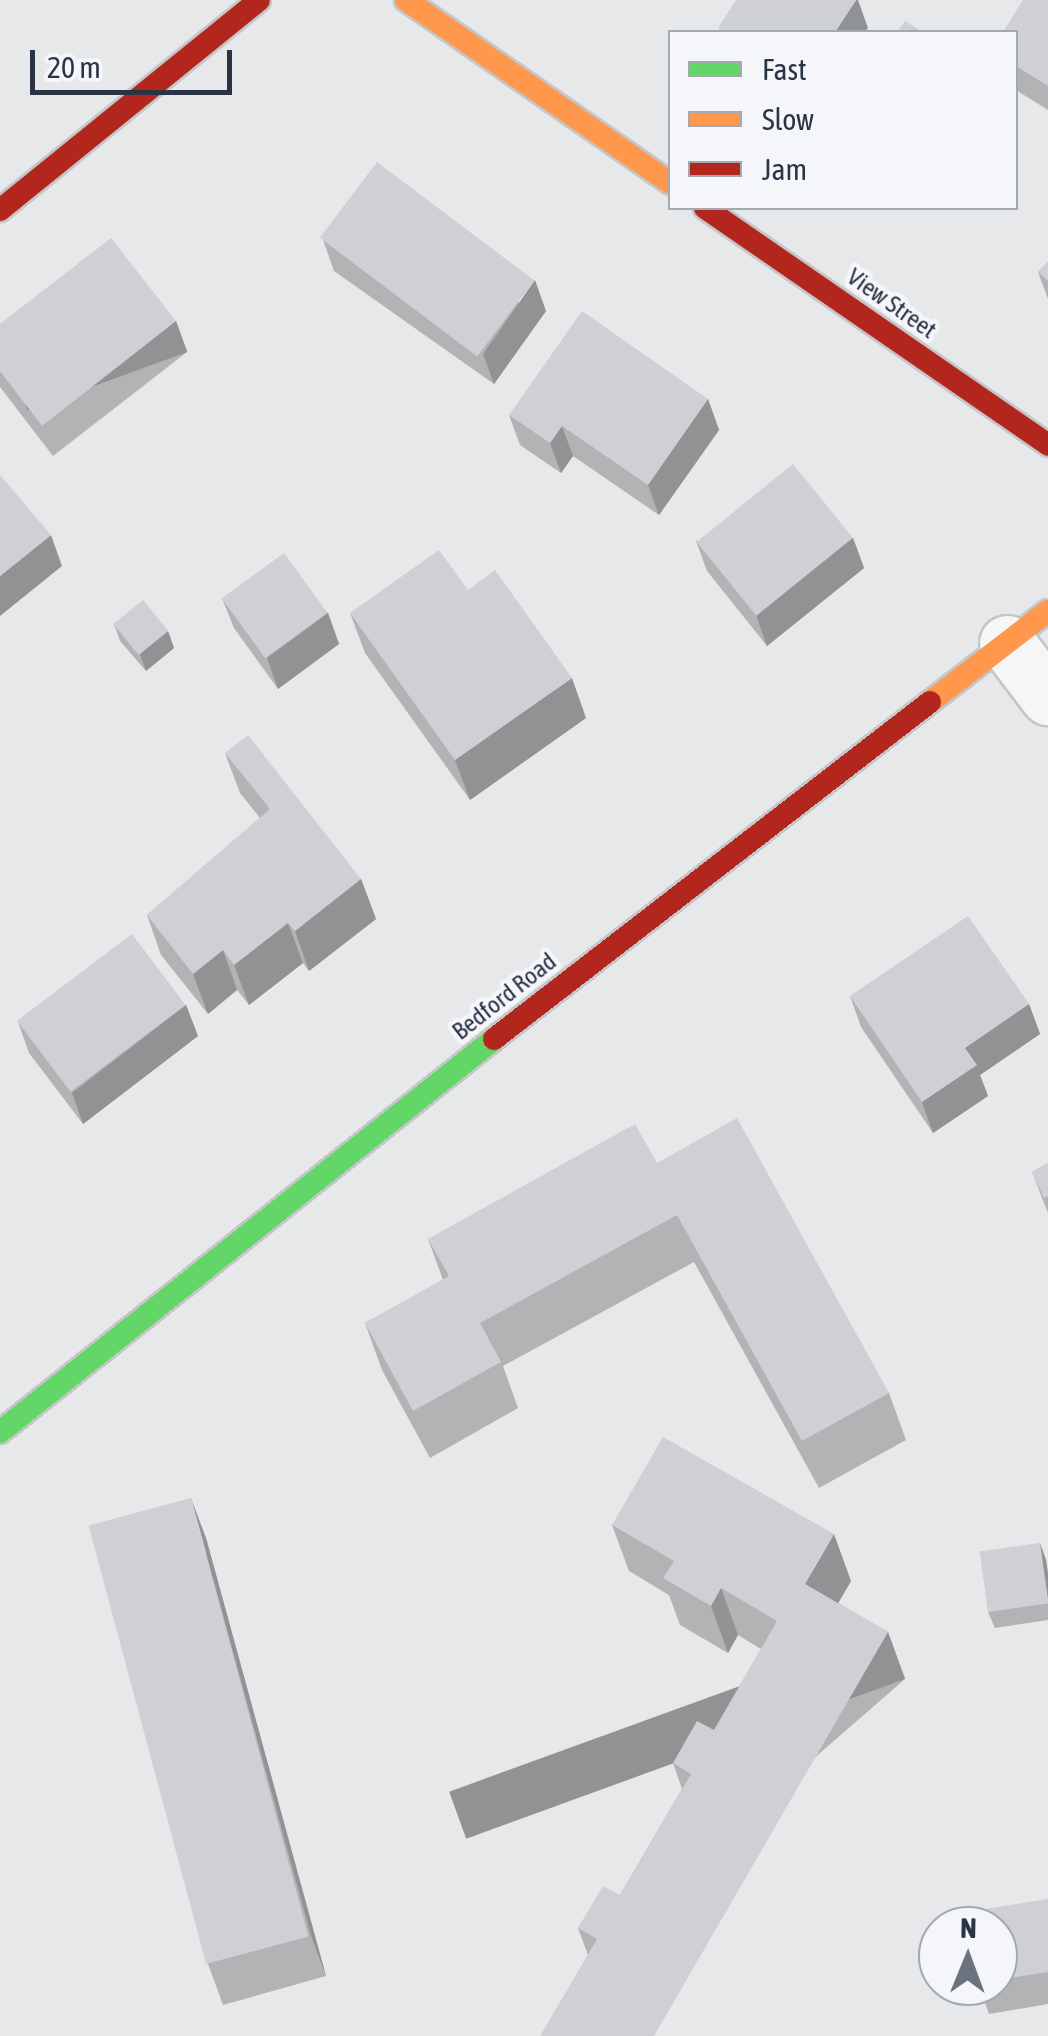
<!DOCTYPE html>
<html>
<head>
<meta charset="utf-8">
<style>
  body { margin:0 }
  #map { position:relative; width:1048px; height:2036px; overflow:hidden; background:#e6e8ea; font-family:"Asap Condensed",sans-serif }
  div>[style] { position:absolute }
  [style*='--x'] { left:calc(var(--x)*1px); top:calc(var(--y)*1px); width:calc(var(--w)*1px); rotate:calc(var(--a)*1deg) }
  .roads { filter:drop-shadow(2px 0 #c4c6c8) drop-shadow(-2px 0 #c4c6c8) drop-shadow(0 2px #c4c6c8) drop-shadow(0 -2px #c4c6c8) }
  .street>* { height:55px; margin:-27.5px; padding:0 27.5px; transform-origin:27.5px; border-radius:27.5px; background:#f5f6f7 }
  .fast>* { height:22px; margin:-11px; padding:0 11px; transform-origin:11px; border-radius:11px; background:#63d668 }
  .slow>* { height:22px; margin:-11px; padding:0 11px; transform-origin:11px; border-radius:11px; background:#ff974d }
  .jam>* { height:22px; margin:-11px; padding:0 11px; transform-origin:11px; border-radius:11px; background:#b3261e }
  .wall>* { inset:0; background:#b1b3b5 }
  .shaded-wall>* { inset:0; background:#909294; transform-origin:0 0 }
  .building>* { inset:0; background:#ced0d3; transform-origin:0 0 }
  span { translate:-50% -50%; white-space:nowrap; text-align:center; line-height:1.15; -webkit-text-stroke:9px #f4f6f9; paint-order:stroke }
  .street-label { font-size:25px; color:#2b3445 }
  .legend { position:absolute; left:668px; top:30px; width:350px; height:180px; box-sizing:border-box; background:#f4f6f9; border:2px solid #a4a8b1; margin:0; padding:12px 18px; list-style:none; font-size:30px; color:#2b3445 }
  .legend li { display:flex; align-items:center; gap:20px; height:50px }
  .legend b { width:50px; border:2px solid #a4a8b1 }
  .north { position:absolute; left:918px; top:1906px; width:100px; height:100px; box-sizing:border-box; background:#f4f6f9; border:2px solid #a4a8b1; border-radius:50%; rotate:1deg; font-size:28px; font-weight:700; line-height:40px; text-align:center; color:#2b3445 }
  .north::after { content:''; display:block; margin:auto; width:35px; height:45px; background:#6c737f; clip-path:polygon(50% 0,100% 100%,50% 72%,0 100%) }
  .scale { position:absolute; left:30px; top:50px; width:202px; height:45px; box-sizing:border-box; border:5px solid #2b3445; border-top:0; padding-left:12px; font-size:30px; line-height:35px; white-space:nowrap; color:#2b3445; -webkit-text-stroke:8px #f4f6f9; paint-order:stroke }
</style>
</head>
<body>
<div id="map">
  <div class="roads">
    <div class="street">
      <div style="--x:1007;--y:643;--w:68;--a:52.8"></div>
    </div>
    <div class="fast">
      <div style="--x:0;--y:1432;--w:631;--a:-38.5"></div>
    </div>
    <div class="slow">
      <div style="--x:406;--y:0;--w:321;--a:34.7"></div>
      <div style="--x:930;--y:702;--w:149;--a:-37.6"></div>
    </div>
    <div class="jam">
      <div style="--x:705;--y:208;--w:417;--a:34.6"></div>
      <div style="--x:0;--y:210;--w:333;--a:-39"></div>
      <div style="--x:494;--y:1039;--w:551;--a:-37.7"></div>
    </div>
  </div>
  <div class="wall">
    <div style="clip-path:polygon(1048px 0,1048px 110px,1016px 90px,1016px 32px)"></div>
    <div style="clip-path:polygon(323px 240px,546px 311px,494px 384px,334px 271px)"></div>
    <div style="clip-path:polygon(1048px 262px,1048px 299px,1038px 272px)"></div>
    <div style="clip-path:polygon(176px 321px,187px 352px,53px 456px,0 387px,0 324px)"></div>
    <div style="clip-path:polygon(708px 399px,719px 430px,659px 515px,573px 456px,561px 473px,520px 445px,509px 415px)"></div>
    <div style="clip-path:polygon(853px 538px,864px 568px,767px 646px,707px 571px,696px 541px)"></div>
    <div style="clip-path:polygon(468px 590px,586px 718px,470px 800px,365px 653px,350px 613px)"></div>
    <div style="clip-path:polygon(222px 598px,328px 613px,339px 644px,278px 689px,234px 628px)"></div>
    <div style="clip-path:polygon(114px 624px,168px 631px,174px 648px,146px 671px,120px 641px)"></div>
    <div style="clip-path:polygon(225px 753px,361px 879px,376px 919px,309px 971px,303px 963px,249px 1005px,237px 990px,208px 1014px,161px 955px,147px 915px,260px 818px,240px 793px)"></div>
    <div style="clip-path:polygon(850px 996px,1029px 1004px,1040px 1034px,980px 1075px,988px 1096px,933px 1133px,861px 1027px)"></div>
    <div style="clip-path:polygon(186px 1005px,198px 1036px,83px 1124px,29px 1053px,18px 1022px)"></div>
    <div style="clip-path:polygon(657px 1163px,889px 1393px,906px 1440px,819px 1488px,694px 1262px,503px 1366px,518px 1408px,430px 1458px,382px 1370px,365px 1323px,443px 1280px,428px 1239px)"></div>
    <div style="clip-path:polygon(1048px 1163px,1048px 1213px,1032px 1172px)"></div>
    <div style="clip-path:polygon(612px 1525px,851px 1581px,838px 1603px,888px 1632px,905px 1679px,588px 1955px,578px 1928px,620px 1895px,682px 1789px,673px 1763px,714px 1730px,761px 1649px,738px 1635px,728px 1653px,680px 1625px,669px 1595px,629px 1571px)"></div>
    <div style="clip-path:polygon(206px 1538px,326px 1976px,223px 2005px,208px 1964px)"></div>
    <div style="clip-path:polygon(1040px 1543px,1046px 1560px,1048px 1574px,1048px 1620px,995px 1628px,988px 1612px)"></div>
    <div style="clip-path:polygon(1048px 1899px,1048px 2004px,989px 2014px,979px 1986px,998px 1986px,998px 1926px)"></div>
  </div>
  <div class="shaded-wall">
    <div style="clip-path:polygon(856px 0,858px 0,868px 28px,865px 32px,835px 32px)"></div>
    <div style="clip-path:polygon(535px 280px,546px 311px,494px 384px,483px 354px)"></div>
    <div style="left:176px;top:321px;width:33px;height:170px;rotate:70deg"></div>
    <div style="clip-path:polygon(708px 399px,719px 430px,659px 515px,648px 485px)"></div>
    <div style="clip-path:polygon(562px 426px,573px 456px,561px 473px,550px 443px)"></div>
    <div style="clip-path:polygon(51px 535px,62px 566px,0 616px,0 576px)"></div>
    <div style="clip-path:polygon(853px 538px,864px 568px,767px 646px,756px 615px)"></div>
    <div style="clip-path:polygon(328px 613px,339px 644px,278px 689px,267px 658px)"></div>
    <div style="clip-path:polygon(168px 631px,174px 648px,146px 671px,140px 654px)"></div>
    <div style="clip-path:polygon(572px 678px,586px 718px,470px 800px,455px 760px)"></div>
    <div style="clip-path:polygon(361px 879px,376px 919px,309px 971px,295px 931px)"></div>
    <div style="clip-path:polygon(288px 923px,303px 963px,249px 1005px,234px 965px)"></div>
    <div style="clip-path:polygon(223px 950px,237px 990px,208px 1014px,193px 974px)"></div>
    <div style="clip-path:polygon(1029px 1004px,1040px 1034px,980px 1075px,988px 1096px,933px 1133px,922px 1102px,965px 1048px)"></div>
    <div style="clip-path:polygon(186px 1005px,198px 1036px,83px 1124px,72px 1093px)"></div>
    <div style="clip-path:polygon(191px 1498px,206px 1538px,326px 1976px,311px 1936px)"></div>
    <div style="clip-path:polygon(834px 1534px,851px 1581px,822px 1631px,805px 1584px)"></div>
    <div style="clip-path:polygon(1040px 1543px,1046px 1560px,1048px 1574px,1048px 1601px)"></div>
    <div style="clip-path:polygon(721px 1588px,738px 1635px,728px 1653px,711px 1606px)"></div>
    <div style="left:888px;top:1632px;width:50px;height:467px;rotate:70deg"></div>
  </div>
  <div class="building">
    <div style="clip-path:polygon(736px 0,856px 0,835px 32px,725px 32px,718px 28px)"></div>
    <div style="clip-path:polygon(1023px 0,1048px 0,1048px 86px,1016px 66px,1016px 32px,1003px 32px)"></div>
    <div style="clip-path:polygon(905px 21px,923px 32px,897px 32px)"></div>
    <div style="left:377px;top:162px;width:197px;height:95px;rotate:37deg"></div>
    <div style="clip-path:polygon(111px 238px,176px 321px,42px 426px,0 371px,0 324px)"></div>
    <div style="clip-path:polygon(1048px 262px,1048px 281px,1038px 272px)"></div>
    <div style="clip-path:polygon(582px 311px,708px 399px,648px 485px,562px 426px,550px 443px,509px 415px)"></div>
    <div style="left:793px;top:464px;width:95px;height:124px;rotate:51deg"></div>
    <div style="clip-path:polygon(0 475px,51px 535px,0 576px)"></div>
    <div style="clip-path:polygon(439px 550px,468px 590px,495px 570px,572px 678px,455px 760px,350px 613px)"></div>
    <div style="left:284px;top:553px;width:74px;height:77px;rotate:54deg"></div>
    <div style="left:143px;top:600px;width:40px;height:38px;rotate:51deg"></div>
    <div style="clip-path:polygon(248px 735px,361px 879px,295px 931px,288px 923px,234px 965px,223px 950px,193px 974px,147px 915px,270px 809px,225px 753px)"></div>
    <div style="clip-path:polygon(968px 916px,1029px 1004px,965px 1048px,977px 1065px,922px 1102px,850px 996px)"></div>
    <div style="left:132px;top:934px;width:89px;height:144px;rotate:53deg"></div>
    <div style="clip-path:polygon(737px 1118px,889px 1393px,802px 1441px,677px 1215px,480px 1323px,501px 1362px,413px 1411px,365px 1323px,449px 1276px,428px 1239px,635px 1124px,657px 1163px)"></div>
    <div style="clip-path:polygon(1048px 1163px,1048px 1196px,1044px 1198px,1032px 1172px)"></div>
    <div style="clip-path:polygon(663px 1437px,834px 1534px,805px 1584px,888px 1632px,654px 2036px,540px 2036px,597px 1939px,578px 1928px,603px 1886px,620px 1895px,691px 1774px,673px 1763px,697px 1721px,714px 1730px,777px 1621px,721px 1588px,711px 1606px,663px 1578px,674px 1561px,612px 1525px)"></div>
    <div style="left:191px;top:1498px;width:454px;height:106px;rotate:75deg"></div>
    <div style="left:1040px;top:1543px;width:61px;height:61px;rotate:82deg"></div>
    <div style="clip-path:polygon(1048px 1899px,1048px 1972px,998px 1980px,998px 1926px,968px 1926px,966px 1912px)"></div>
  </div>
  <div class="street-label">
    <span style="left:892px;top:303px;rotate:35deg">View Street</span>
    <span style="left:504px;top:996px;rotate:-38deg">Bedford Road</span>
  </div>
  <ul class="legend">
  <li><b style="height:12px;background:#63d668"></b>Fast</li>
  <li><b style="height:12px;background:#ff974d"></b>Slow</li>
  <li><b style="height:12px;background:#b3261e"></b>Jam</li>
  </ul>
  <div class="north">N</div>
  <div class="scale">20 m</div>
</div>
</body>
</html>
